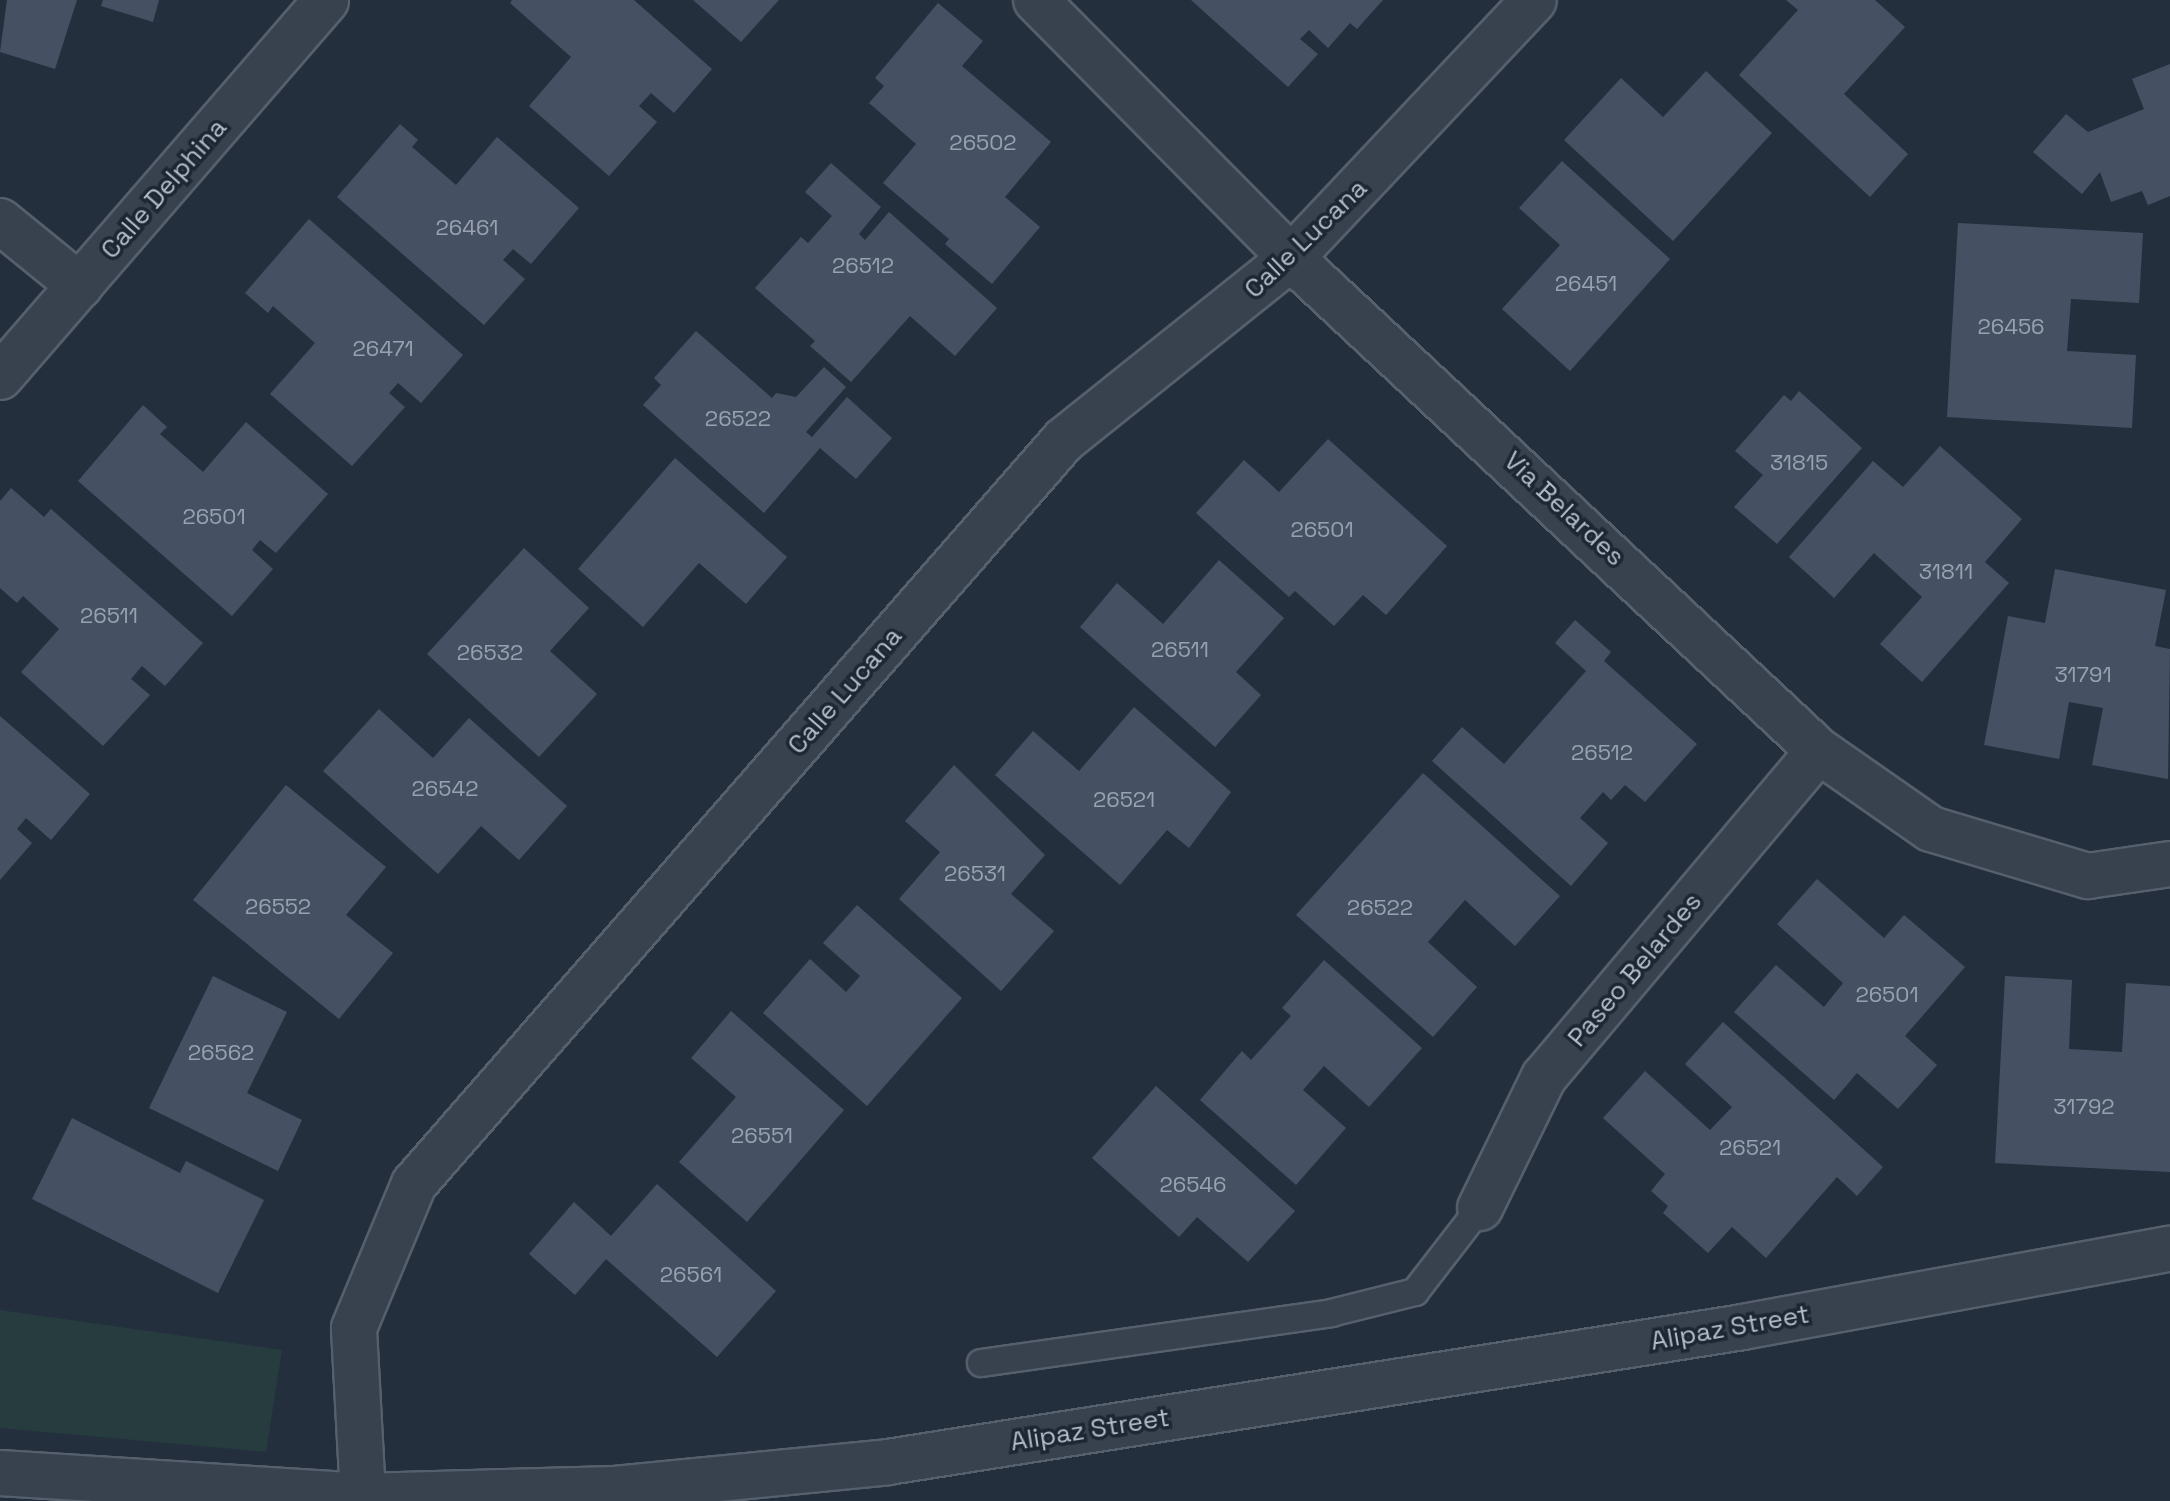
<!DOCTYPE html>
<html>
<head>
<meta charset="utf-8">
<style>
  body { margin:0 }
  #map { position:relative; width:2170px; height:1501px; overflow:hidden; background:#242f3e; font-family:"Space Grotesk",sans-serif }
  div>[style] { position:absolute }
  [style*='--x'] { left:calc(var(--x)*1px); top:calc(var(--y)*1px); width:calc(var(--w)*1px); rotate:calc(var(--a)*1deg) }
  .green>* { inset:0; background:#263c3f }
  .building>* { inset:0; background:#455162 }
  .roads { filter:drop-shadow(2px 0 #565f6c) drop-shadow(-2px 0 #565f6c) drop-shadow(0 2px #565f6c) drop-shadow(0 -2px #565f6c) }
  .lane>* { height:26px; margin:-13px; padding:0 13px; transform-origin:13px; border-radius:13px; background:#38414e }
  .street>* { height:44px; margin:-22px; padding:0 22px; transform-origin:22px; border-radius:22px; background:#38414e }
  span { translate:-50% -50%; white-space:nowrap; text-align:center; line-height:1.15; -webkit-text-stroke:7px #1d2633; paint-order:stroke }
  .number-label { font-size:22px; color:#98a1af }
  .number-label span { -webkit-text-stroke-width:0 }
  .street-label { font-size:26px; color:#b4bcc9 }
</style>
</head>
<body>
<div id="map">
  <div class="green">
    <div style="clip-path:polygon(0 1310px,282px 1350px,266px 1452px,0 1428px)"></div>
  </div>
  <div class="building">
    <div style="clip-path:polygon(7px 0,77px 0,55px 69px,0 52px)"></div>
    <div style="clip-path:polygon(103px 0,159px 0,153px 22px,101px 6px)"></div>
    <div style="clip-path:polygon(512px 0,634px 0,712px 69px,674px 113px,651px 93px,639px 106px,657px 122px,609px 176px,529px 106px,571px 57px,510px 3px)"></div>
    <div style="clip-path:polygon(693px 0,779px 0,741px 42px)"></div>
    <div style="clip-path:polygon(1191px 0,1383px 0,1357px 29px,1350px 23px,1328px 48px,1309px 30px,1300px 39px,1318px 54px,1288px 87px)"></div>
    <div style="clip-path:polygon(1786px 0,1875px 0,1905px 27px,1844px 94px,1908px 154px,1870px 197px,1739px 75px,1798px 10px)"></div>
    <div style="clip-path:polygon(938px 3px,983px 41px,962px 66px,1051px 142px,1005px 197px,1040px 227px,992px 284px,945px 244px,949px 239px,883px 183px,916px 144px,869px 103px,884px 86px,875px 78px)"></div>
    <div style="clip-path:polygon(2170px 64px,2170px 196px,2148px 205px,2142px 191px,2111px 202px,2100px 172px,2082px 194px,2033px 152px,2066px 114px,2088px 132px,2144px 109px,2132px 79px)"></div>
    <div style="clip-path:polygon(1706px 71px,1772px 133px,1673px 241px,1564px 140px,1621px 78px,1663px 117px)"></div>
    <div style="clip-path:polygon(400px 124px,418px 140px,412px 147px,456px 185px,497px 137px,579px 208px,531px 264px,513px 249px,503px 260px,525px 279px,484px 325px,337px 197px)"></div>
    <div style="clip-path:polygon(1562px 161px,1670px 259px,1570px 371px,1502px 309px,1560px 245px,1519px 208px)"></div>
    <div style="clip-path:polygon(831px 163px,881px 207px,859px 234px,865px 240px,889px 212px,997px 308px,955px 356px,910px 316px,851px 382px,810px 346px,815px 341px,755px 288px,801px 237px,808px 243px,832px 216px,805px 192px)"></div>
    <div style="clip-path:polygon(309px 219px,463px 355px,421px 403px,398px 383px,389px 393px,405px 407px,352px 466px,270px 394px,315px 343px,273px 306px,268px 313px,245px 293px)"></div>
    <div style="clip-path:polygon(1958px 223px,2143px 233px,2139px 303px,2071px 299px,2067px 351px,2136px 355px,2132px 428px,1947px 417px)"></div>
    <div style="clip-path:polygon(696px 331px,772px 398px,776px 393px,796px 397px,824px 367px,846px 387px,806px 432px,812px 437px,847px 397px,892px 438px,856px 479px,820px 448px,764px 513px,643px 405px,661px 385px,654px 378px)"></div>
    <div style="clip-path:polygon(1799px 391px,1862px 448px,1777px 544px,1734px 507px,1763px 475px,1735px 451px,1784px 395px,1791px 401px)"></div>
    <div style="clip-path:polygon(143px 405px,167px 427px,160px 434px,203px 472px,246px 422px,328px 494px,276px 553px,260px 540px,252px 550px,273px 569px,232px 616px,78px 481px)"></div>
    <div style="clip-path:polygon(1328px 439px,1447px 546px,1386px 615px,1363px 595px,1334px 626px,1295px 591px,1289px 597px,1196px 513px,1244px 460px,1279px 492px)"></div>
    <div style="clip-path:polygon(1940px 446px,2022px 519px,1985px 562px,2009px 583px,1922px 682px,1880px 644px,1922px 597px,1874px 553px,1834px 598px,1789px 557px,1873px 461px,1903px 487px)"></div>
    <div style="clip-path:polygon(675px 458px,787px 557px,746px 604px,699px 563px,643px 627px,578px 569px)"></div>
    <div style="clip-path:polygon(11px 488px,44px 517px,51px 509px,203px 643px,165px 686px,142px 666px,131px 679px,150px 695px,103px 746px,21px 672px,59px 629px,23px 596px,17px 603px,0 588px,0 501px)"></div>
    <div style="clip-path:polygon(524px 548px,589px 608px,550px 651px,597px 694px,539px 757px,427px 654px)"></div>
    <div style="clip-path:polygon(1219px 560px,1284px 618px,1236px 672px,1261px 695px,1215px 747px,1080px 627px,1117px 583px,1163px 624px)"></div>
    <div style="clip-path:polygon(2055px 569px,2166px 590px,2155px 646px,2170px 649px,2168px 779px,2092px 765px,2103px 708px,2069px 702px,2059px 759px,1984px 745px,2008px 616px,2045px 623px)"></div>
    <div style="clip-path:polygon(1575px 620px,1611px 652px,1604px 661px,1697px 744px,1645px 802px,1625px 785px,1611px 800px,1603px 792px,1580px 818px,1608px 843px,1571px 886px,1432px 761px,1462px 727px,1504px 764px,1586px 671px,1555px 643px)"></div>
    <div style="clip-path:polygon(1134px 707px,1231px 792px,1189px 848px,1167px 830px,1120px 885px,995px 775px,1033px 731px,1079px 771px)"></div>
    <div style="clip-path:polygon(379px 709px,433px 758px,469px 718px,567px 806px,519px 860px,481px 826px,438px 874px,323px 771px)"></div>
    <div style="clip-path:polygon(0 716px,90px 794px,51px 840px,26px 818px,17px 829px,32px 843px,0 880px)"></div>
    <div style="clip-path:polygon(954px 765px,1045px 855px,1011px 894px,1054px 931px,1001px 991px,899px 899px,940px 852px,905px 821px)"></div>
    <div style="clip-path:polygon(1423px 773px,1560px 896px,1515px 946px,1465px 900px,1428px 942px,1477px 987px,1433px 1037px,1296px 915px)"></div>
    <div style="clip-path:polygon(286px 785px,386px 867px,346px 915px,393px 953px,339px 1019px,193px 900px)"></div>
    <div style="clip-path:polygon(1817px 879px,1884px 938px,1904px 915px,1965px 967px,1905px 1036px,1937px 1065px,1898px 1109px,1857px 1073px,1834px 1100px,1734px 1012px,1776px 965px,1824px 1007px,1843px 983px,1777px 924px)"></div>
    <div style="clip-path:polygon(857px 905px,962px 998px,867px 1106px,763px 1013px,810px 959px,846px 992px,860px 976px,823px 943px)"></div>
    <div style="clip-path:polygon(1324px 960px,1422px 1048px,1369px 1107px,1324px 1066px,1303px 1090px,1346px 1128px,1296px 1185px,1200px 1100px,1242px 1051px,1251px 1060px,1291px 1016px,1282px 1008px)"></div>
    <div style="clip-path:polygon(213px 976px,287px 1012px,247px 1093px,302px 1120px,278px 1171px,149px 1108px)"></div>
    <div style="clip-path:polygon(2005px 976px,2072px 980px,2069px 1049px,2122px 1052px,2126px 983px,2170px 986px,2170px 1172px,1995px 1163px)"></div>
    <div style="clip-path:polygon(731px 1011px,844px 1110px,747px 1222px,679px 1162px,736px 1097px,691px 1058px)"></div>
    <div style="clip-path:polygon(1723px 1022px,1883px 1167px,1857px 1196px,1837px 1177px,1766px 1258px,1732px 1227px,1708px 1253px,1663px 1213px,1668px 1206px,1651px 1191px,1665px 1174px,1603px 1118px,1645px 1071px,1710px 1130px,1732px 1107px,1685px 1064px)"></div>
    <div style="clip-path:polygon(1156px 1086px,1295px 1211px,1248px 1262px,1197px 1217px,1179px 1237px,1092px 1158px)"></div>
    <div style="clip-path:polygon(72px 1118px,180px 1173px,186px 1161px,264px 1200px,218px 1293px,32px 1199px)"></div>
    <div style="clip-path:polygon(657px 1184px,776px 1291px,717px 1357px,606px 1259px,575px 1295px,529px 1254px,574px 1202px,611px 1236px)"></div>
  </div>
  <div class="roads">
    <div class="lane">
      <div style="--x:981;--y:1363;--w:354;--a:-8.1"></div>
      <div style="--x:1331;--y:1313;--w:87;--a:-14"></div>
      <div style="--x:1415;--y:1292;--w:106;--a:-52.3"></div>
    </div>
    <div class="street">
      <div style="--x:1036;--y:0;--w:363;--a:45.3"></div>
      <div style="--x:1291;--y:258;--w:722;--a:43.04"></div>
      <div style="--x:1819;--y:751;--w:136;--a:34.9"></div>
      <div style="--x:1931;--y:829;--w:164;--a:16.7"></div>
      <div style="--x:2088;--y:876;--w:83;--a:-8.3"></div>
      <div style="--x:0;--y:221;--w:103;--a:39.1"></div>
      <div style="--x:0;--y:377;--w:498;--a:-49.1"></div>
      <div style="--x:1480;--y:1208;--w:146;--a:-64"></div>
      <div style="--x:1544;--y:1077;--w:426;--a:-49.9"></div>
      <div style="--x:0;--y:1473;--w:364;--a:3.6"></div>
      <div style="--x:363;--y:1496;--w:252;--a:-1.6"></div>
      <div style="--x:615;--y:1489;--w:274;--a:-5.6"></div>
      <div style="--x:888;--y:1462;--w:866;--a:-8.97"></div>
      <div style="--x:1743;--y:1327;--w:434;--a:-10.4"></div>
      <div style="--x:363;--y:1496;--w:168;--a:-93.1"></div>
      <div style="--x:354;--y:1328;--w:156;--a:-67.4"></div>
      <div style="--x:414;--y:1184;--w:988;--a:-48.86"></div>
      <div style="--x:1064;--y:440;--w:291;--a:-38.7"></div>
      <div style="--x:1291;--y:258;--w:354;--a:-46.7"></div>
    </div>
  </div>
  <div class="number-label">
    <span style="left:983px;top:143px">26502</span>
    <span style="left:467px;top:228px">26461</span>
    <span style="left:863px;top:266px">26512</span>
    <span style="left:1586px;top:284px">26451</span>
    <span style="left:2011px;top:327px">26456</span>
    <span style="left:383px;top:349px">26471</span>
    <span style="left:738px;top:419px">26522</span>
    <span style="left:1799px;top:463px">31815</span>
    <span style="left:214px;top:517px">26501</span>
    <span style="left:1322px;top:530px">26501</span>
    <span style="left:1946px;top:572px">31811</span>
    <span style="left:109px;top:616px">26511</span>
    <span style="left:1180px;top:650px">26511</span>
    <span style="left:490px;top:653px">26532</span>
    <span style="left:2083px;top:675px">31791</span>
    <span style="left:1602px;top:753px">26512</span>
    <span style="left:445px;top:789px">26542</span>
    <span style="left:1124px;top:800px">26521</span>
    <span style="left:975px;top:874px">26531</span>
    <span style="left:278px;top:907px">26552</span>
    <span style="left:1380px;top:908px">26522</span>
    <span style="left:1887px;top:995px">26501</span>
    <span style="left:221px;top:1053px">26562</span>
    <span style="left:2084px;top:1107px">31792</span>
    <span style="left:762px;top:1136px">26551</span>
    <span style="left:1750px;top:1148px">26521</span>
    <span style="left:1193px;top:1185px">26546</span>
    <span style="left:691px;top:1275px">26561</span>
  </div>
  <div class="street-label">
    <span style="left:164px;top:189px;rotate:-49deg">Calle Delphina</span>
    <span style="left:1306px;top:239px;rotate:-44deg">Calle Lucana</span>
    <span style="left:1564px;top:509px;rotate:43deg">Via Belardes</span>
    <span style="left:845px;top:691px;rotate:-49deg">Calle Lucana</span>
    <span style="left:1635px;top:970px;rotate:-50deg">Paseo Belardes</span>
    <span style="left:1730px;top:1328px;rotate:-10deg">Alipaz Street</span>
    <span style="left:1090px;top:1430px;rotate:-9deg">Alipaz Street</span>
  </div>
</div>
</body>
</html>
